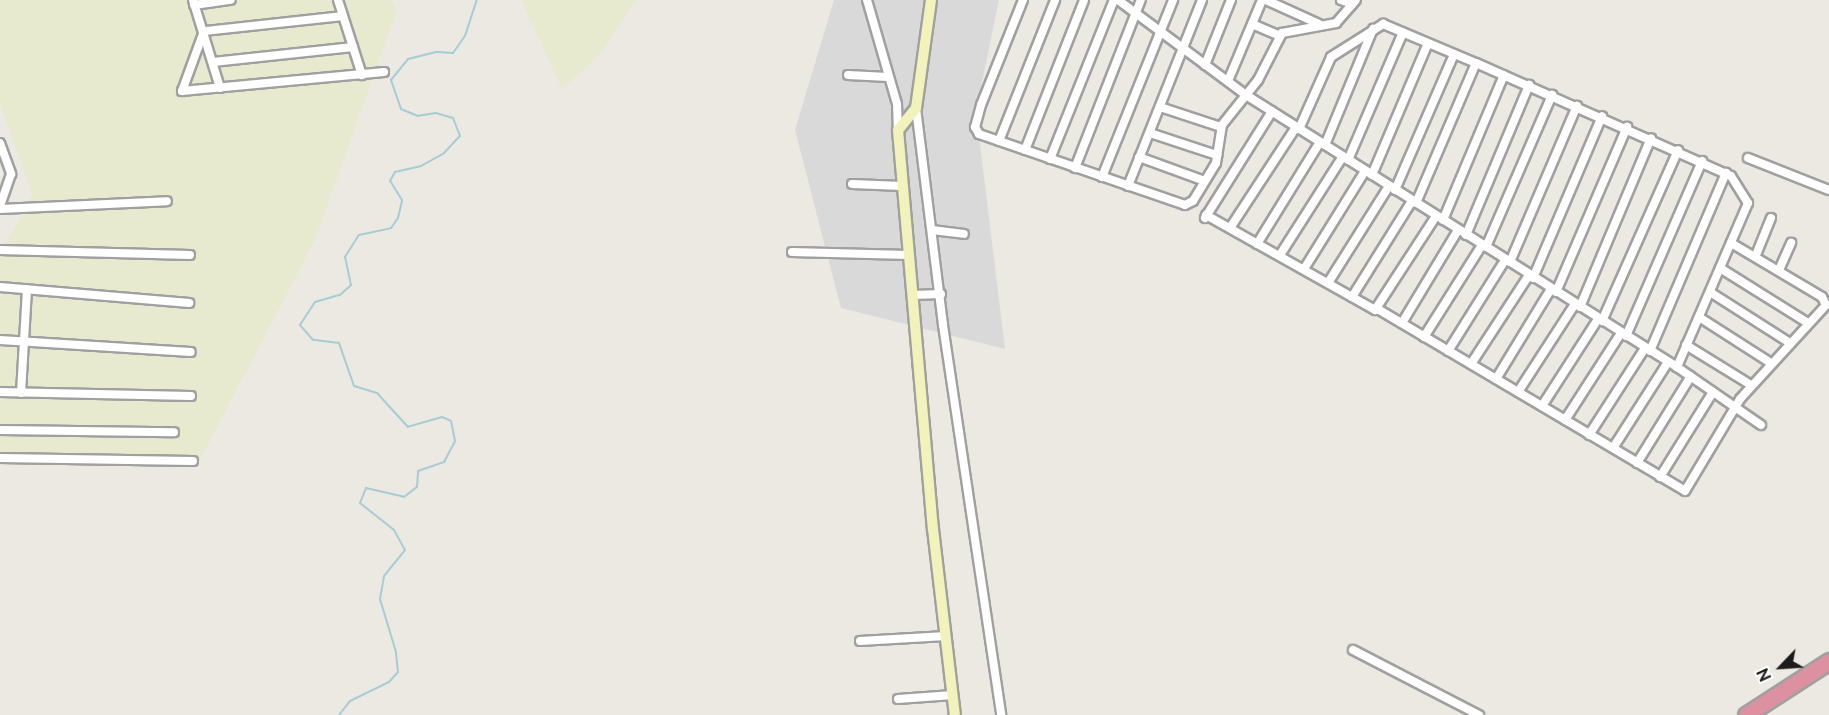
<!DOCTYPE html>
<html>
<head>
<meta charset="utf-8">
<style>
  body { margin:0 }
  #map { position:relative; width:1829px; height:715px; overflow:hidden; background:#ece9e2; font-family:Raleway,sans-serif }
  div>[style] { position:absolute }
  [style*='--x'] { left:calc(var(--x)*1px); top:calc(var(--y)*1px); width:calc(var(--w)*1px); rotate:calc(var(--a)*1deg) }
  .residential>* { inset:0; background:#dad9d9 }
  .farmland>* { inset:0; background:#e8eacf }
  .stream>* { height:2px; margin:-1px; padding:0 1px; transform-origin:1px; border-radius:1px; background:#a6ccd6 }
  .roads { filter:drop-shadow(2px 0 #a0a0a0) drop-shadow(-2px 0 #a0a0a0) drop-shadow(0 2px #a0a0a0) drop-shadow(0 -2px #a0a0a0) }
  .street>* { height:8px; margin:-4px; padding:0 4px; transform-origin:4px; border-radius:4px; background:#fff }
  .secondary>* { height:10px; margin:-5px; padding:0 5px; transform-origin:5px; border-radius:5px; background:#f1f3ba }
  .highway>* { height:15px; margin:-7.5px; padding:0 7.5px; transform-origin:7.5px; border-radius:7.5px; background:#dd90a0 }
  span { translate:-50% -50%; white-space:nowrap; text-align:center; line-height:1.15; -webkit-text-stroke:4.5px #fff; paint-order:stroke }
  .north { position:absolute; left:1751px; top:637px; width:60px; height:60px; -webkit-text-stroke:4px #fff; paint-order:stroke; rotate:245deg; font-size:16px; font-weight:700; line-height:24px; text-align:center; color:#1c1c1c }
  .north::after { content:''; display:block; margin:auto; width:21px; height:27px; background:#1c1c1c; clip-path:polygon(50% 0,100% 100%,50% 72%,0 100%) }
</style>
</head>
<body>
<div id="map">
  <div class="residential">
    <div style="clip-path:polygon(834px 0,999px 0,976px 111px,1005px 349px,841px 308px,795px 130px)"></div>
  </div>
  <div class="farmland">
    <div style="clip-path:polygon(0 0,391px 0,397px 10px,316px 238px,198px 464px,0 453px,0 255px,32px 194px,0 106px)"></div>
    <div style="clip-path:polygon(521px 0,637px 0,597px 58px,562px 89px)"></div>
  </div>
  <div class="stream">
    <div style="--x:339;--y:715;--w:18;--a:-52"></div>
    <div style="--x:350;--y:701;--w:43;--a:-26"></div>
    <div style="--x:389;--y:682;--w:13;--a:-48"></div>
    <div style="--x:398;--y:672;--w:20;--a:-96"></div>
    <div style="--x:396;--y:652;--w:55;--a:-106.8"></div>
    <div style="--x:380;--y:599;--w:23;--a:-80"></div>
    <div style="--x:384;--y:576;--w:33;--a:-51"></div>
    <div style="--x:405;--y:550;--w:23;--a:-119"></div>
    <div style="--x:394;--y:530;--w:43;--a:-141.5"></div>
    <div style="--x:360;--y:503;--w:16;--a:-68"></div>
    <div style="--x:366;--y:488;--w:39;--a:13"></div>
    <div style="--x:404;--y:497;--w:16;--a:-38"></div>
    <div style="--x:417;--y:487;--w:16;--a:-86"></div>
    <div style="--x:418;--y:471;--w:28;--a:-19"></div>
    <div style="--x:444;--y:462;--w:24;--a:-62"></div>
    <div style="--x:455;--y:441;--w:20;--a:-101"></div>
    <div style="--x:451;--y:421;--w:10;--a:-156"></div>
    <div style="--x:442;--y:417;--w:35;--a:164"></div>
    <div style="--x:408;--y:427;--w:46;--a:-132.4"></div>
    <div style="--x:377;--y:393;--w:24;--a:-163"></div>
    <div style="--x:354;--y:386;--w:46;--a:-109.2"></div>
    <div style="--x:339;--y:343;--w:26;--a:-173"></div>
    <div style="--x:313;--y:340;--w:20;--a:-131"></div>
    <div style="--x:300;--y:325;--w:27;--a:-57"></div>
    <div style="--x:315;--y:302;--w:26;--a:-16"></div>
    <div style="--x:340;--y:295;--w:15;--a:-42"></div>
    <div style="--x:351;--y:285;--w:29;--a:-102"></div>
    <div style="--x:345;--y:257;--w:26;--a:-58"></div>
    <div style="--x:359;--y:235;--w:33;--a:-12"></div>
    <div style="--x:391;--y:228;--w:12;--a:-55"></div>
    <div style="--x:398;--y:218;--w:18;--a:-77"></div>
    <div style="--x:402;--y:200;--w:22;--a:-122"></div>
    <div style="--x:390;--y:181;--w:10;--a:-61"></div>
    <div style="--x:395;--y:172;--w:27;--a:-13"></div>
    <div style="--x:421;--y:166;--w:26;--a:-29"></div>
    <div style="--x:444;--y:153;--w:23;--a:-47"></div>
    <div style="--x:460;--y:136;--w:19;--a:-111"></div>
    <div style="--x:453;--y:118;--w:18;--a:-164"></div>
    <div style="--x:436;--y:113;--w:18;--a:171"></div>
    <div style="--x:418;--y:116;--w:18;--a:-158"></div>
    <div style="--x:401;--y:109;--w:31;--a:-109"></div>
    <div style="--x:391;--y:80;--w:27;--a:-51"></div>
    <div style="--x:408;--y:59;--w:30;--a:-14"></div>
    <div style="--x:437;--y:52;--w:16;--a:4"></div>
    <div style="--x:453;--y:53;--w:21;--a:-55"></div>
    <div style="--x:465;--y:36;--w:38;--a:-72"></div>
  </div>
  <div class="roads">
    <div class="street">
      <div style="--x:193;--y:0;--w:92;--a:72.9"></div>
      <div style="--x:338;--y:0;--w:79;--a:72.3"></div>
      <div style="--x:867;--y:0;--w:108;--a:73.9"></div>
      <div style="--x:897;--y:104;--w:26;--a:88"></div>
      <div style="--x:1023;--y:0;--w:113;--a:111.8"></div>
      <div style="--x:981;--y:105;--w:23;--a:105"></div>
      <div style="--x:975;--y:127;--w:8;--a:60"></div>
      <div style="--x:979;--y:134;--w:218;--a:19"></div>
      <div style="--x:1185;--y:205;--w:9;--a:-27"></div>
      <div style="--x:1193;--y:201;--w:44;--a:-58.8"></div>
      <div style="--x:1216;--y:163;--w:38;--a:-81"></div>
      <div style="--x:1222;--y:125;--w:58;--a:-51.3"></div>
      <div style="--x:1258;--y:80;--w:53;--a:-62.9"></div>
      <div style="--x:1282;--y:33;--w:55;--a:-10.5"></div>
      <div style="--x:1336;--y:23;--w:30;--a:-49"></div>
      <div style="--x:1118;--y:0;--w:159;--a:36.6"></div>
      <div style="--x:1246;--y:95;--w:510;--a:32.26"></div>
      <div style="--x:1677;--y:367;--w:102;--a:34.6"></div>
      <div style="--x:1266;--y:0;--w:58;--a:24.4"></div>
      <div style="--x:1341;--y:0;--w:12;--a:20"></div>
      <div style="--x:194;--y:5;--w:37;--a:-8"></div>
      <div style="--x:343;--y:16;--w:140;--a:173.8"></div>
      <div style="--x:204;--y:31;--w:64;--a:110.1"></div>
      <div style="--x:182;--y:91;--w:203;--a:-5.4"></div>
      <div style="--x:1252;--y:24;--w:30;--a:23"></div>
      <div style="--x:213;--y:62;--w:141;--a:-6.1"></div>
      <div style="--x:1205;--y:65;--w:70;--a:-68.2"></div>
      <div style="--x:848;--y:75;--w:40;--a:2.9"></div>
      <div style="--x:1228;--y:81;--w:88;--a:-67.2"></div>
      <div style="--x:1160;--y:107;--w:64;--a:18.2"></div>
      <div style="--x:916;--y:108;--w:219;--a:82.9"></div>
      <div style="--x:943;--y:325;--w:394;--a:81.5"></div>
      <div style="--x:1299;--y:129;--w:79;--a:-66"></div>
      <div style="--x:1331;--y:57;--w:62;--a:-32.4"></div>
      <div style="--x:1383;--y:24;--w:101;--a:22.8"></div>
      <div style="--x:1150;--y:133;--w:71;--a:18.2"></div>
      <div style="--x:999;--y:141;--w:152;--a:-68.3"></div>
      <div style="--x:0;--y:143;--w:33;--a:70"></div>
      <div style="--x:11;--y:174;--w:34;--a:109"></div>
      <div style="--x:1325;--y:145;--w:126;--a:-67.5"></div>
      <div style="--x:1025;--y:150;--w:161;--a:-68.5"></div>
      <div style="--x:1139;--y:157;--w:70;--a:20"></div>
      <div style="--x:1748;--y:158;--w:87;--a:21.6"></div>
      <div style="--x:1050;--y:159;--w:171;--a:-68.1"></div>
      <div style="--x:1348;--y:160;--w:139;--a:-66.7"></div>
      <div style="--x:1075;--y:168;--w:180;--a:-68.6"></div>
      <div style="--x:1372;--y:175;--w:143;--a:-67"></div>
      <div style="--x:1102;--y:177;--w:191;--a:-68.1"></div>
      <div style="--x:852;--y:184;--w:50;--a:2.3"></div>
      <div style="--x:1128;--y:186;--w:200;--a:-68.3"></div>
      <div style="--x:1395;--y:190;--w:148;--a:-66.5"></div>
      <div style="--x:1416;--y:203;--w:152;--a:-66.8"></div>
      <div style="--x:1476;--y:63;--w:279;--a:23.9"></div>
      <div style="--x:1731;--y:176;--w:32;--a:58"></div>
      <div style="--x:1748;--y:203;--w:179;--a:113.4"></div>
      <div style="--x:0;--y:209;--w:167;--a:-2.7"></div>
      <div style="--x:1206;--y:215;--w:194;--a:29.3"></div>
      <div style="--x:1375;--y:310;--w:112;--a:-57"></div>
      <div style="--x:1205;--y:218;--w:126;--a:-57.9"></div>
      <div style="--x:1443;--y:220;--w:157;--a:-67.2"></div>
      <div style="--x:1230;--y:228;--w:121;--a:-56.8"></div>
      <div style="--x:932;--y:230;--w:32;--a:7"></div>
      <div style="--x:1466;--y:235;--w:163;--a:-67.2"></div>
      <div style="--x:1257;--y:244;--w:120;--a:-58.3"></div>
      <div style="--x:1486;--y:247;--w:166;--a:-66.5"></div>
      <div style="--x:0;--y:250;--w:190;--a:1.5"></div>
      <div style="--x:792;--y:252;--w:117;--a:1.5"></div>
      <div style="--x:1280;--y:255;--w:117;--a:-57.5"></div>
      <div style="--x:1756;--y:255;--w:40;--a:-68"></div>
      <div style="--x:1510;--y:262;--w:170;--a:-66.8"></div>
      <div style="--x:1720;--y:268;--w:104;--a:32"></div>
      <div style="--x:1304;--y:269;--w:115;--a:-58.1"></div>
      <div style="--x:1779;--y:270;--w:30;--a:-66"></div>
      <div style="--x:1533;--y:278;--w:176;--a:-66.9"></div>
      <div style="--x:1328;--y:283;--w:115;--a:-57.8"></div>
      <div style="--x:0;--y:287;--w:190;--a:4.8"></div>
      <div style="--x:1556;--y:292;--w:180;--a:-66.7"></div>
      <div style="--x:1710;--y:292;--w:95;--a:32.5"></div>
      <div style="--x:913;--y:295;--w:28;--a:-2"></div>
      <div style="--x:1352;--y:297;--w:113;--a:-58"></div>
      <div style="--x:1580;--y:307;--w:183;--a:-67.2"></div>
      <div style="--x:1376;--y:308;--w:359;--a:30.6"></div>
      <div style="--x:1685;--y:491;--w:107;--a:-59.1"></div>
      <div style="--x:1740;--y:399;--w:127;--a:-47.5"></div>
      <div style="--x:1826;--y:305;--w:9;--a:-117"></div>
      <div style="--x:1822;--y:297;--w:106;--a:-149.3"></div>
      <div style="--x:1699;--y:317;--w:85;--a:32.6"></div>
      <div style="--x:1602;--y:321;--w:187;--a:-66"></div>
      <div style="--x:1402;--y:323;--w:109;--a:-58.9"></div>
      <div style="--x:1626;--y:336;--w:191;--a:-66.5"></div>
      <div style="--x:1424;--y:337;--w:109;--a:-57.8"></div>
      <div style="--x:0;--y:340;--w:191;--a:3.6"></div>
      <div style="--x:1686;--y:345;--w:76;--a:31.6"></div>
      <div style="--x:1448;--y:351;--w:107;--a:-57.9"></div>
      <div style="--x:1650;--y:351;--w:194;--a:-66.9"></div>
      <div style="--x:1471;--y:364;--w:106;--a:-56.9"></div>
      <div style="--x:1496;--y:379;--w:105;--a:-58.6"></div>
      <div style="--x:0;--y:392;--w:191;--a:1.2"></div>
      <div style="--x:1518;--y:392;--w:105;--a:-57.1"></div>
      <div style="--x:21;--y:393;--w:104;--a:-86.7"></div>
      <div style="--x:1542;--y:406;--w:103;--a:-57.2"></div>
      <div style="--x:1565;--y:420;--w:103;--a:-57.2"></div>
      <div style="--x:0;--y:430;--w:174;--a:0.7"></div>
      <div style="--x:1589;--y:435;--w:103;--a:-57.2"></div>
      <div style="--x:1613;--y:448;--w:102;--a:-57.4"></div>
      <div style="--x:0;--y:458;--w:193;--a:0.9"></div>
      <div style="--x:1637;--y:463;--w:102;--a:-58.2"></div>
      <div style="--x:1660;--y:477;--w:100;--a:-58.1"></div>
      <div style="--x:860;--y:641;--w:86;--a:-3.3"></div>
      <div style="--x:1353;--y:650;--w:142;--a:27.3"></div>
      <div style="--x:898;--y:699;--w:55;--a:-4.2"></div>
    </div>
    <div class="secondary">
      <div style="--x:931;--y:0;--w:109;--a:97.9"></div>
      <div style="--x:916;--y:108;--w:28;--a:129"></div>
      <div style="--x:898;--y:130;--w:401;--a:85"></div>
      <div style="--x:933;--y:529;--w:187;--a:83.3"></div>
    </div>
    <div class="highway">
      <div style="--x:1746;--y:715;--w:99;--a:-33"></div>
    </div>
  </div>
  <div class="north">N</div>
</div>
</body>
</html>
